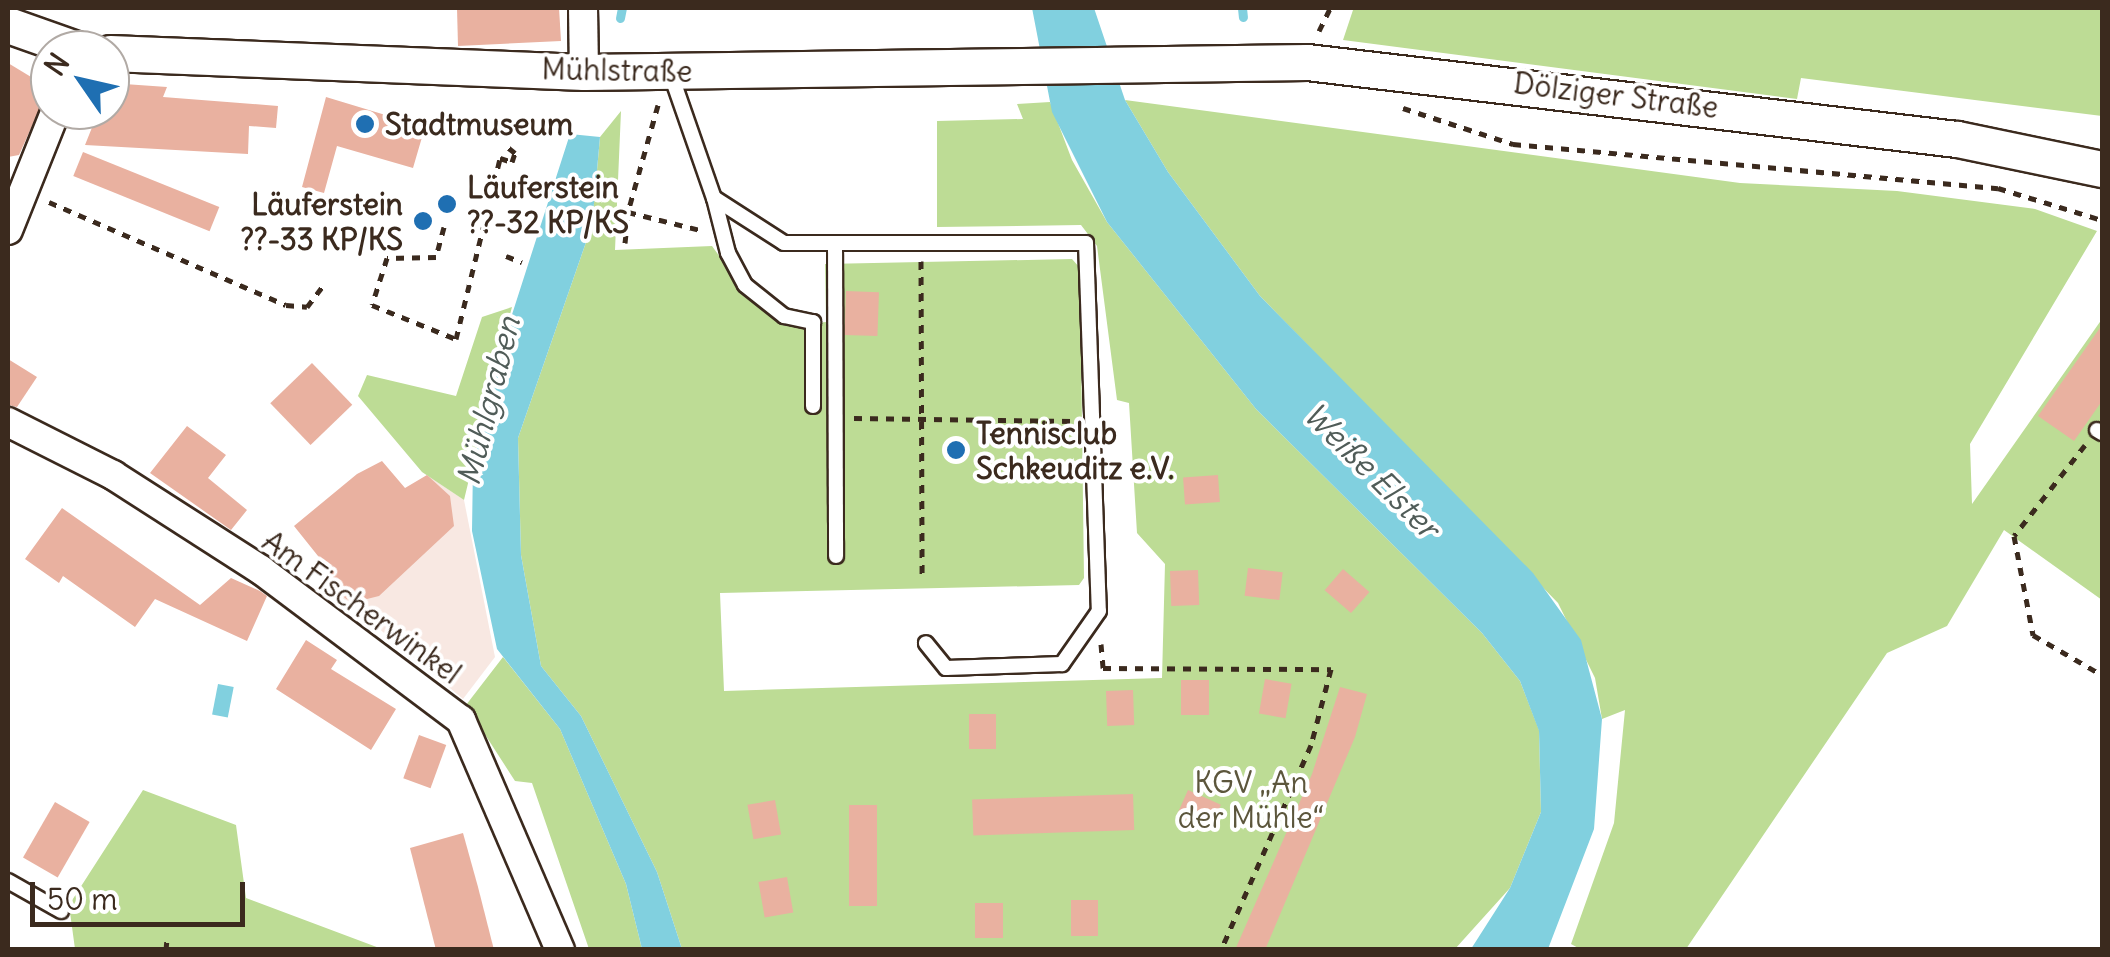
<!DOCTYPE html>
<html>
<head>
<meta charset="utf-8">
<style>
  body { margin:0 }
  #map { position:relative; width:2110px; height:957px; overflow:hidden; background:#fff; font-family:Delius,sans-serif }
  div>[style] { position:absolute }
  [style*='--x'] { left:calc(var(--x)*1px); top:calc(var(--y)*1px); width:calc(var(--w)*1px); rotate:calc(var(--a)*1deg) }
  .built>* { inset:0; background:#f8e8e2 }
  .green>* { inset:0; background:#bddc95 }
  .water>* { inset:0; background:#81d0df; transform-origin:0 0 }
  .stream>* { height:9px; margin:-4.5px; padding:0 4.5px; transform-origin:4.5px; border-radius:4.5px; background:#81d0df }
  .building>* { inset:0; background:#e9b1a0; transform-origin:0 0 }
  .path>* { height:5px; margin-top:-2.5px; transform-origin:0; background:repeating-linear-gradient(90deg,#3b2a1e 0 8px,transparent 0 16px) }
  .roads { filter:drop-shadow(2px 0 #3b2a1e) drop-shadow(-2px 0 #3b2a1e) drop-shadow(0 2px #3b2a1e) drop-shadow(0 -2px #3b2a1e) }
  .service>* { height:14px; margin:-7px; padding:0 7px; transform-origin:7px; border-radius:7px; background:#fff }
  .minor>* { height:28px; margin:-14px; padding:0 14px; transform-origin:14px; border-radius:14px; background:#fff }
  .tertiary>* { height:35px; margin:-17.5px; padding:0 17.5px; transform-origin:17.5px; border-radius:17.5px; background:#fff }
  .dots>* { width:28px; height:28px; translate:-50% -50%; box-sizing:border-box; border:5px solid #fff; border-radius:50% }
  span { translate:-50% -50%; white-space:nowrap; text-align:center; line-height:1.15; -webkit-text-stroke:8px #fff; paint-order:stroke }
  .street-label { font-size:30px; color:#3b2a1e }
  .poi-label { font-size:30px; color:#3b2a1e; font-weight:700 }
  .left { translate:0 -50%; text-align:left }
  .right { translate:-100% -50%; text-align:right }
  .park-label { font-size:30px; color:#5c563c }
  .water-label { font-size:32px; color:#505c58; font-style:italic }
  .frame { position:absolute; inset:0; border:10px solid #3b2a1e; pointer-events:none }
  .north { position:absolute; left:30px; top:30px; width:100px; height:100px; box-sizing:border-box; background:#fff; border:2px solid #b1aaa5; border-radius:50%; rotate:304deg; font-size:28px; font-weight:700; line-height:40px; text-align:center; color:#3b2a1e }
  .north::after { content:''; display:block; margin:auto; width:35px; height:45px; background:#1f6fb2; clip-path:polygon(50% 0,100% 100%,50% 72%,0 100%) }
  .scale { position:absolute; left:30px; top:882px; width:215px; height:45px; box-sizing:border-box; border:5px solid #3b2a1e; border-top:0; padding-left:12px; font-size:30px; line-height:35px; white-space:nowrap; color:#3b2a1e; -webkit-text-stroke:8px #fff; paint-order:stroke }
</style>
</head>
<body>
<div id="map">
  <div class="built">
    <div style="clip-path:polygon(427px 475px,464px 500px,495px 657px,463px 699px,310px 571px)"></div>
  </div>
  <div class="green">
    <div style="clip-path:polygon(1346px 8px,2102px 8px,2102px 116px,1801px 78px,1797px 99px,1343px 40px,1353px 10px)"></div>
    <div style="clip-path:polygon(1125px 100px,1740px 183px,1897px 191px,2035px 209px,2097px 231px,1970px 444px,1972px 504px,2102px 319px,2102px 600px,2004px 530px,1947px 626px,1887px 653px,1686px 949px,1580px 949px,1571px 944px,1614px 823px,1625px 710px,1602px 719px,1595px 678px,1558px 603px,1260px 296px,1168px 172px)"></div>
    <div style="clip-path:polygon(1050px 102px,1072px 160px,1107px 222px,1256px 409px,1482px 633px,1520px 681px,1539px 730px,1541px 812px,1510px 888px,1455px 949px,682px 949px,657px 872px,581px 716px,541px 666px,521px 555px,518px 438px,592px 225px,600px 137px,621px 111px,615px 250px,712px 246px,743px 289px,785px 326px,826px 322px,825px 264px,1072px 259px,1080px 268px,1084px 578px,1079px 585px,720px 593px,724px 691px,1162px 678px,1165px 564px,1137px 533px,1129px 403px,1117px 400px,1097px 246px,1081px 225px,937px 227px,937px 121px,1023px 119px,1017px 104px)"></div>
    <div style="clip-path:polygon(512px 307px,499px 355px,464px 500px,422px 472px,358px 396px,367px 375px,456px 396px,482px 317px)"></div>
    <div style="clip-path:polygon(503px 657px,560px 729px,626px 884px,642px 949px,589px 949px,532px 783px,515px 781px,466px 705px)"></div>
    <div style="clip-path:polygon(143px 790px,236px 825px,246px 898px,382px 949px,75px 949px,69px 905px)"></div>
  </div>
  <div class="water">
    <div style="clip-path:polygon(1032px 8px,1094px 8px,1125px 100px,1168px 172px,1260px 296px,1533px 573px,1581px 640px,1602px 719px,1594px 829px,1548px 949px,1471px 949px,1510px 888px,1541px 812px,1539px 731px,1520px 681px,1482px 633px,1256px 409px,1107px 222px,1052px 112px)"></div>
    <div style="clip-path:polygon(570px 134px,600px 137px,592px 225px,518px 438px,521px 555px,541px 666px,581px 716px,657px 872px,682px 949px,642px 949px,626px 884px,560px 729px,497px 649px,472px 531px,473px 465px,499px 355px)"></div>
    <div style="left:218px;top:684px;width:16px;height:31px;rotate:11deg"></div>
  </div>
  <div class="stream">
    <div style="--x:1242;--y:8;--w:9;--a:84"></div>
    <div style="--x:620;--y:18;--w:10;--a:-79"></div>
  </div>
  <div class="building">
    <div style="clip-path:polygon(457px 8px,559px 8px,561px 41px,458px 46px)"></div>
    <div style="clip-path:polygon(8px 63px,41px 83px,45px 97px,19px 155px,8px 157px)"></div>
    <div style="clip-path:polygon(110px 83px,167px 87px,163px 97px,278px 106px,276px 128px,249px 126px,248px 154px,85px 145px,99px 110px,110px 110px)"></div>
    <div style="clip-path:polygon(326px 97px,425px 127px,413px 168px,337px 146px,324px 193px,302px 187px)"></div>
    <div style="left:83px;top:152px;width:147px;height:26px;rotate:22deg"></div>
    <div style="left:846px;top:291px;width:33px;height:44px;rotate:2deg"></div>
    <div style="clip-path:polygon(2102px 325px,2102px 401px,2074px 441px,2038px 416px)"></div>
    <div style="clip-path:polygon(8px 359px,37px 377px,17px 407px,8px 405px)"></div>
    <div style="left:312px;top:363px;width:58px;height:58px;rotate:46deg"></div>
    <div style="clip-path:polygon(187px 426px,226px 455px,208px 478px,247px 510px,231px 530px,150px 473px)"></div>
    <div style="clip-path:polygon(382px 461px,405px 488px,427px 475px,450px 496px,454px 526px,379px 596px,351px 603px,314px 572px,322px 561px,294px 526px,357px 474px)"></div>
    <div style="left:1218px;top:475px;width:27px;height:35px;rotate:86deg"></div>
    <div style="clip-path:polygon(62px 508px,200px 605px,231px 578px,260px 591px,267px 596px,247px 641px,155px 599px,135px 627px,63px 576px,59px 583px,25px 559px)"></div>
    <div style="left:1248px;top:568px;width:35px;height:28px;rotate:7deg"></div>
    <div style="left:1343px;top:569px;width:35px;height:28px;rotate:41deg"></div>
    <div style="left:1198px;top:570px;width:35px;height:28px;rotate:88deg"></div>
    <div style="clip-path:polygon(306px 640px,337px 660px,331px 669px,396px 709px,371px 750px,276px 689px)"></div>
    <div style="left:1265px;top:679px;width:27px;height:35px;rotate:10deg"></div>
    <div style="left:1209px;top:680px;width:35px;height:28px;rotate:90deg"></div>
    <div style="clip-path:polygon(1340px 687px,1367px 694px,1355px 737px,1265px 950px,1235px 950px,1312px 774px)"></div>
    <div style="left:1133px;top:690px;width:35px;height:27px;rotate:88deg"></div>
    <div style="left:969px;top:714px;width:27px;height:35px"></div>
    <div style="left:419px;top:735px;width:29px;height:46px;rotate:20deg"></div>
    <div style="left:1188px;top:790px;width:36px;height:28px;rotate:24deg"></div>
    <div style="left:1133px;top:794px;width:36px;height:161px;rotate:88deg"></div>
    <div style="left:775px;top:800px;width:35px;height:28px;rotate:80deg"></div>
    <div style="left:55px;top:802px;width:40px;height:64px;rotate:30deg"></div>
    <div style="left:849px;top:805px;width:28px;height:101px"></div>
    <div style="clip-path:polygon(463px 833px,478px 887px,494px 950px,436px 950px,410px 848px)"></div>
    <div style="left:787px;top:877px;width:36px;height:29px;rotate:80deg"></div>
    <div style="left:1071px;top:900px;width:27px;height:36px"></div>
    <div style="left:975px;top:903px;width:28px;height:35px"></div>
  </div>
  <div class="path">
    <div style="--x:1319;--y:31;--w:25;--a:-64"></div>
    <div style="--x:658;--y:105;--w:111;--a:105.7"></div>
    <div style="--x:628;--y:212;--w:78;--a:14"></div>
    <div style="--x:1403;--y:108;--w:116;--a:18.1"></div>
    <div style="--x:1513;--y:144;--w:487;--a:5.2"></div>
    <div style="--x:1998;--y:188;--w:109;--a:17.1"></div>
    <div style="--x:49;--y:202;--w:258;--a:23.5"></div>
    <div style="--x:286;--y:305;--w:21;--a:5"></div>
    <div style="--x:307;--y:307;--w:25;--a:-53"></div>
    <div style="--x:444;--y:227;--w:31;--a:105"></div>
    <div style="--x:436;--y:257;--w:49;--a:178.8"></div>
    <div style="--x:387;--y:258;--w:49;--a:107.7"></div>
    <div style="--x:372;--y:305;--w:91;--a:22"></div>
    <div style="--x:456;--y:339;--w:186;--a:-76.3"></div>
    <div style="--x:500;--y:158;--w:13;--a:18"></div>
    <div style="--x:512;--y:162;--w:9;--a:-72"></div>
    <div style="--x:515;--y:153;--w:14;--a:-141"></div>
    <div style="--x:625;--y:243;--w:31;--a:-84"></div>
    <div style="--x:506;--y:256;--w:17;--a:21"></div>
    <div style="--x:921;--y:261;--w:315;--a:89.8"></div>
    <div style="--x:854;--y:418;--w:218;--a:0.8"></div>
    <div style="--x:2085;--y:445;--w:115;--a:128"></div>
    <div style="--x:2014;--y:536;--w:101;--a:79.1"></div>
    <div style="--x:2033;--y:635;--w:80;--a:30.1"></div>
    <div style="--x:1101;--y:644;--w:24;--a:85"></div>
    <div style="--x:1103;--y:668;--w:228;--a:0.3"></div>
    <div style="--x:1331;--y:669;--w:79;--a:104.7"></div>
    <div style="--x:1311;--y:745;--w:224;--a:113.7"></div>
    <div style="--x:166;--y:950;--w:11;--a:-85"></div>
  </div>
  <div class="roads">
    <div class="service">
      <div style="--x:670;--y:72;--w:133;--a:70.8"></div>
      <div style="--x:714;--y:198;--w:83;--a:32.7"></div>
      <div style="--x:784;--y:243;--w:302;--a:0"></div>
      <div style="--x:1086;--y:243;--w:368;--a:88"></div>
      <div style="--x:1099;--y:611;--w:65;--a:124.9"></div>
      <div style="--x:1062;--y:664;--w:116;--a:178"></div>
      <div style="--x:946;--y:668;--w:32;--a:-129"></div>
      <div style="--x:714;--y:198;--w:57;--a:75.7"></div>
      <div style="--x:728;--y:253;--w:36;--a:62"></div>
      <div style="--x:745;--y:285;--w:50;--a:38.5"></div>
      <div style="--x:784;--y:316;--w:30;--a:12"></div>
      <div style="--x:813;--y:322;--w:84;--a:90"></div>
      <div style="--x:835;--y:243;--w:313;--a:89.8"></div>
      <div style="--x:2097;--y:430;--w:6;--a:31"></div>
      <div style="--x:8;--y:881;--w:61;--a:29.5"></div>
    </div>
    <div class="minor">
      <div style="--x:583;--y:8;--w:64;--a:89.1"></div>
      <div style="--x:8;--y:230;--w:129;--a:-68.2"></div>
      <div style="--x:8;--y:422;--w:118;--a:26.8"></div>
      <div style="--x:113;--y:475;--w:176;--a:32.7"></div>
      <div style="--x:261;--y:570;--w:250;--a:36.9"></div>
      <div style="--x:461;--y:720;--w:250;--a:66.7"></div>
    </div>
    <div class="tertiary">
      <div style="--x:8;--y:25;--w:75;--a:19.4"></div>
      <div style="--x:110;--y:53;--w:474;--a:2.3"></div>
      <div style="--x:584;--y:72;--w:723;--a:-0.79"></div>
      <div style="--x:1307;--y:62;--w:655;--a:6.76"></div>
      <div style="--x:1957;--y:139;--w:148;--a:11.7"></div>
    </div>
  </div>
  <div class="dots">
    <div style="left:365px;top:124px;background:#1f6fb2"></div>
    <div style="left:447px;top:204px;background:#1f6fb2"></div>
    <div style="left:423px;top:221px;background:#1f6fb2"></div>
    <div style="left:956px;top:450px;background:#1f6fb2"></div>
  </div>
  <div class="street-label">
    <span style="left:617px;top:70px;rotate:1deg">Mühlstraße</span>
    <span style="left:1616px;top:95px;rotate:7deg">Dölziger Straße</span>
    <span style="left:362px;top:607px;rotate:36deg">Am Fischerwinkel</span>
  </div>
  <div class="poi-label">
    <span class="left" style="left:385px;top:124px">Stadtmuseum</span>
    <span class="left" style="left:467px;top:204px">Läuferstein<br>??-32 KP/KS</span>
    <span class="right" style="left:403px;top:221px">Läuferstein<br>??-33 KP/KS</span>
    <span class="left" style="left:976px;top:450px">Tennisclub<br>Schkeuditz e.V.</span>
  </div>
  <div class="park-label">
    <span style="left:1251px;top:799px">KGV „An<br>der Mühle“</span>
  </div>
  <div class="water-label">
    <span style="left:489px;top:401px;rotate:-76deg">Mühlgraben</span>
    <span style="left:1371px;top:471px;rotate:45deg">Weiße Elster</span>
  </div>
  <div class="frame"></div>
  <div class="north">N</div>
  <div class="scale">50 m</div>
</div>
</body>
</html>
